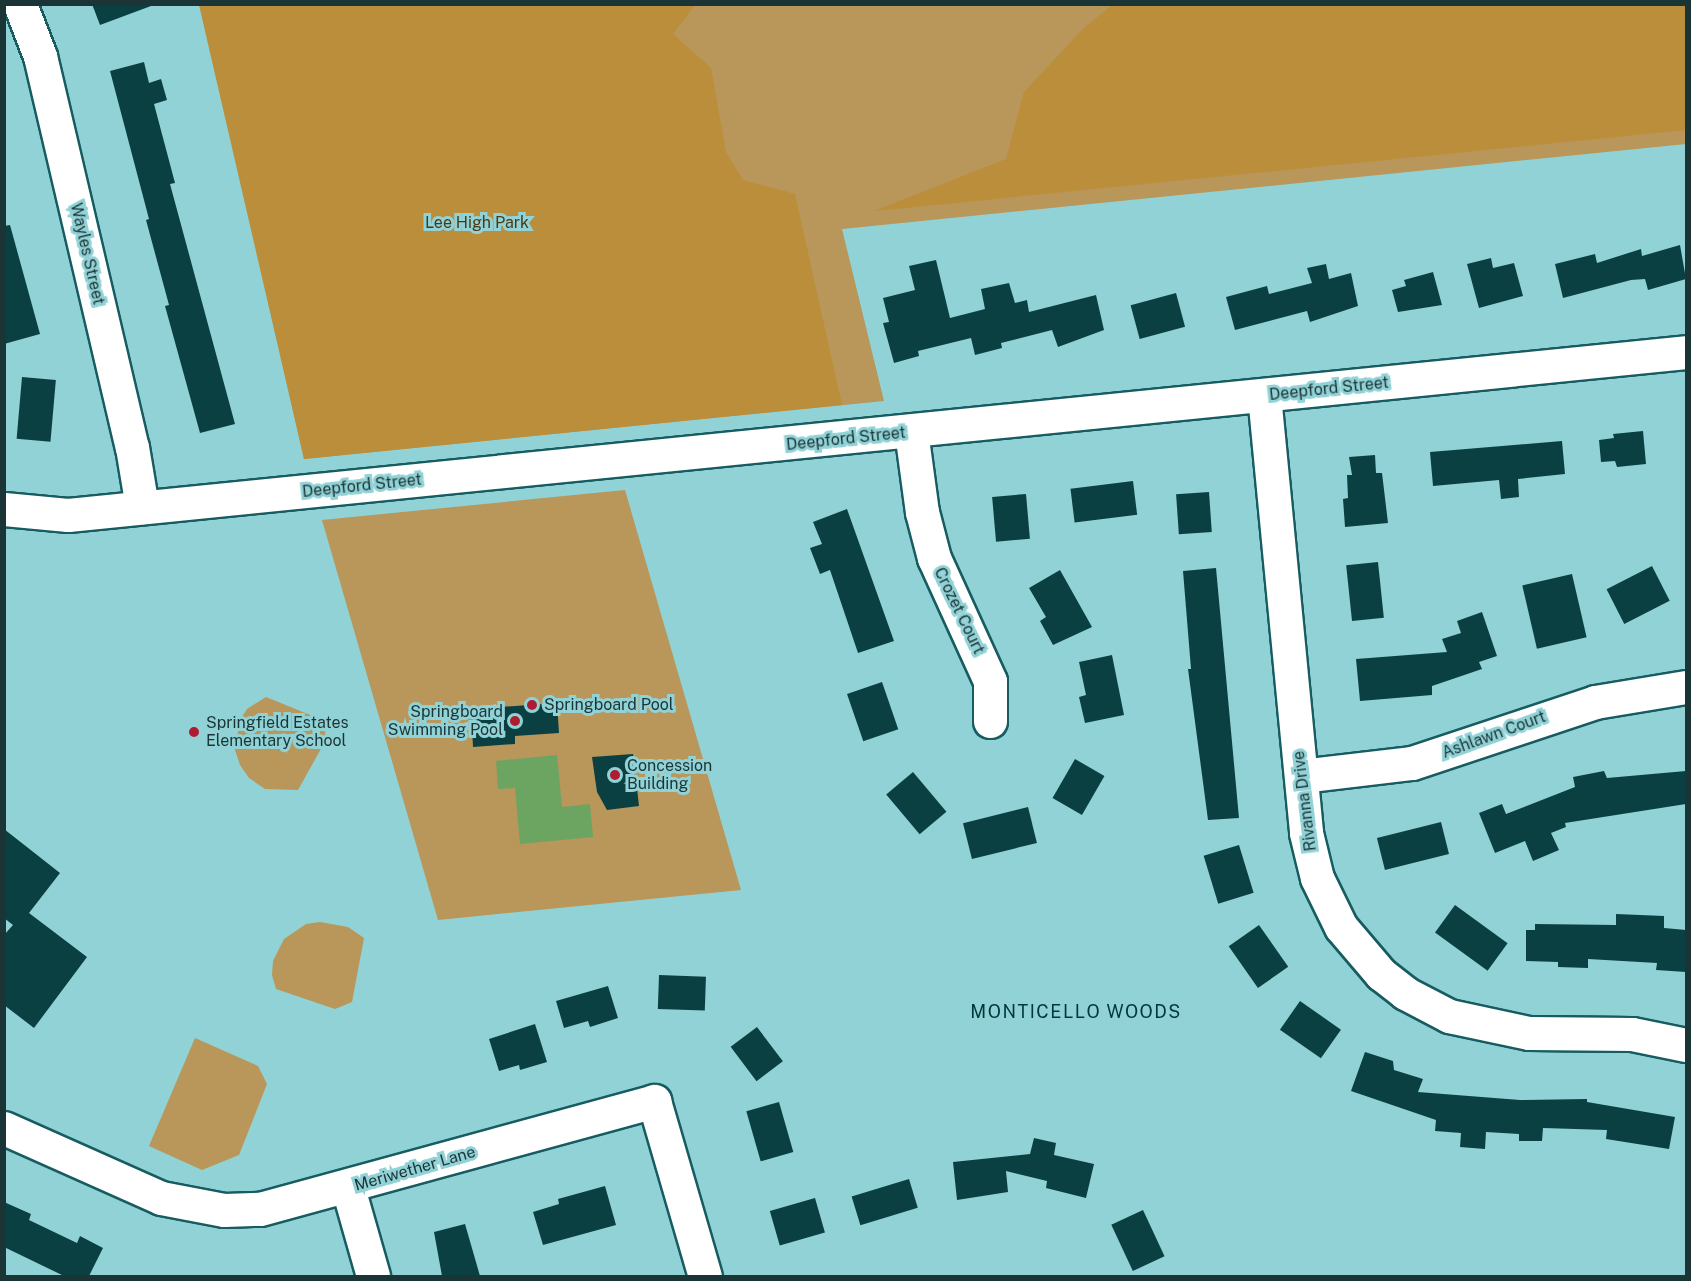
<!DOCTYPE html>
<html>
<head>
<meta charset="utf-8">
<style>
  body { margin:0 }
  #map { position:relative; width:1691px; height:1281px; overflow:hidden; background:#91d2d6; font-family:"Public Sans",sans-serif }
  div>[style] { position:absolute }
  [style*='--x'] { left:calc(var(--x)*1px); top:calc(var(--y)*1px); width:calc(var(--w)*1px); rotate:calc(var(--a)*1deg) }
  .green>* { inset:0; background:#b99659 }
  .forest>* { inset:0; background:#ba8e3a }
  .water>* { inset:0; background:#6ca562 }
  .building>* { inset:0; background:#0b4043; transform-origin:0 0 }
  .roads { filter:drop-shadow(2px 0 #175c60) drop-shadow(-2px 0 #175c60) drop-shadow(0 2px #175c60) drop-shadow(0 -2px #175c60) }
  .minor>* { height:33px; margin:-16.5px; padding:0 16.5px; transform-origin:16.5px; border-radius:16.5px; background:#fff }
  .dots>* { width:16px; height:16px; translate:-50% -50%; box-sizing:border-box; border:3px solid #91d2d6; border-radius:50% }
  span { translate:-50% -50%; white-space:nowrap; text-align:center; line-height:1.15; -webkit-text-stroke:6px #91d2d6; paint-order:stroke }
  .park-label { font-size:16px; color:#4b3815 }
  .street-label { font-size:16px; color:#1b3537 }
  .poi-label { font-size:16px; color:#1b3537 }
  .left { translate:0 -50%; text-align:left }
  .right { translate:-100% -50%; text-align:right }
  .neighbourhood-label { font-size:18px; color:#00373a; letter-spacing:1.5px }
  .frame { position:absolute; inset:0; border:6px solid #1b3537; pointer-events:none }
</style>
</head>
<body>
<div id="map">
  <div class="green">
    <div style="clip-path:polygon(201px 5px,1686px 5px,1686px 144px,842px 229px,884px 401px,304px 459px)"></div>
    <div style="clip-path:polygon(625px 490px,741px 890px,438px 920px,322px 520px)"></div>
    <div style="clip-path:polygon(266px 697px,320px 719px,327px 738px,298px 790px,265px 789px,249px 778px,240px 765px,235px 750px,240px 720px,247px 709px)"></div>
    <div style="clip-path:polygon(320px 922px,348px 927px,364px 938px,352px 1002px,335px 1009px,276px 989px,272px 975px,273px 961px,284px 939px,306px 924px)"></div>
    <div style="clip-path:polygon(195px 1038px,258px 1066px,267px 1084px,239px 1155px,202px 1170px,149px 1146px)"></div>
  </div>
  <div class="forest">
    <div style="clip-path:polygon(1113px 4px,1686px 5px,1686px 130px,874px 211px,1006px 159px,1024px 92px,1084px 28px)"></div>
    <div style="clip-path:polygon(199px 5px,695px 5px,673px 34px,711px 68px,726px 152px,743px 180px,795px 194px,842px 405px,304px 459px)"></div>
  </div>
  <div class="water">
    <div style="clip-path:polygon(557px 755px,562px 807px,590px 804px,593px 837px,520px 844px,515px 788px,498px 789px,496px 761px)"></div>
  </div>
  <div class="building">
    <div style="clip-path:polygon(92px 4px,150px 4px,151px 6px,100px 25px)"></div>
    <div style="clip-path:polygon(144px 62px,149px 83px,161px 79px,167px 100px,154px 104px,175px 183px,170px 184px,235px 424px,200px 433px,165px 306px,169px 305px,146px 220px,149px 219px,110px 71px)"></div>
    <div style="clip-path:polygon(10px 225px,40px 334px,4px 344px,4px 226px)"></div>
    <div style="clip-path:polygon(1680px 245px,1686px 279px,1648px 290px,1645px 279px,1631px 280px,1563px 298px,1555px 264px,1595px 254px,1597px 263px,1641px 249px,1642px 256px)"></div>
    <div style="clip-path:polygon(1491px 258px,1493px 268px,1514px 263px,1523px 296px,1479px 308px,1467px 264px)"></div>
    <div style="clip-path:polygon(936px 260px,950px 318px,985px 309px,981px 289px,1009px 283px,1015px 303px,1027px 300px,1029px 312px,1096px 295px,1104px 330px,1058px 347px,1052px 330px,1001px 343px,1002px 348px,975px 355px,971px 338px,918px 351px,919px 356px,894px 363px,883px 323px,889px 322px,883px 298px,915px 290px,909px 266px)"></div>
    <div style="clip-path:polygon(1326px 264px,1329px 279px,1351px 273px,1358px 306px,1310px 322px,1307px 311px,1235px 330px,1226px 297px,1267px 286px,1269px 294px,1312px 283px,1307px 268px)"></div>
    <div style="clip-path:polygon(1433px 272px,1442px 305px,1398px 312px,1392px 290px,1406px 286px,1404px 280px)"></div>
    <div style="left:1176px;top:293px;width:35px;height:47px;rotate:75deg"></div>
    <div style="left:22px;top:377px;width:34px;height:62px;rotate:5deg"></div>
    <div style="clip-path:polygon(1643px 431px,1646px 464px,1617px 467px,1615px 461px,1601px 462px,1599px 440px,1614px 438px,1613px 434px)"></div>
    <div style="clip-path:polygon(1562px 441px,1565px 474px,1518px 479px,1519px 497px,1501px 499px,1499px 480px,1433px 486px,1430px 452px)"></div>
    <div style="clip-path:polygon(1375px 455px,1376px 473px,1382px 473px,1388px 523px,1345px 527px,1343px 499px,1348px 498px,1347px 475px,1352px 475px,1349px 457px)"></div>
    <div style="left:1133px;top:481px;width:34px;height:63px;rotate:83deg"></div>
    <div style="left:1209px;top:492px;width:40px;height:33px;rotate:86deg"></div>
    <div style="left:1026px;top:494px;width:45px;height:34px;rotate:85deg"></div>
    <div style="clip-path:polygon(847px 509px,894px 641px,858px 653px,830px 570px,820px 574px,810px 548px,822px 544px,813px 522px)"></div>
    <div style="left:1378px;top:562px;width:56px;height:32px;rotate:84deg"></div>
    <div style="left:1652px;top:566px;width:39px;height:51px;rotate:63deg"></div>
    <div style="clip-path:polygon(1216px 568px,1239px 818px,1208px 820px,1188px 669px,1191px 669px,1183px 571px)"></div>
    <div style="clip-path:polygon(1060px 570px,1092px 627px,1053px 645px,1040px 621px,1046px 617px,1029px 588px)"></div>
    <div style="left:1572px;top:574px;width:65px;height:51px;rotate:77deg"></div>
    <div style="clip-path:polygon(1482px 612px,1497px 656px,1479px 662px,1482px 669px,1432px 686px,1432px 695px,1360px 701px,1356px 659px,1447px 652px,1442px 639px,1461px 633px,1457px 621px)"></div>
    <div style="clip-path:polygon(1112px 655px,1124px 715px,1085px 723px,1079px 697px,1086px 695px,1079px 662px)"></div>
    <div style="left:882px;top:682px;width:50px;height:37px;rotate:71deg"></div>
    <div style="clip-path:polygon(557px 703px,559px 733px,515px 736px,515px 744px,473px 747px,471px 709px)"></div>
    <div style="clip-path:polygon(633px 754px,639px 806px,607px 810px,597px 792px,592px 757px)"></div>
    <div style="left:1075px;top:759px;width:34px;height:45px;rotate:30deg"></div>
    <div style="clip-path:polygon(1604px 771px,1607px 778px,1686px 771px,1686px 804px,1565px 823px,1566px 827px,1551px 833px,1559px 850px,1533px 861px,1525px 841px,1495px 853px,1479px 813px,1502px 804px,1506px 814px,1575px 787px,1573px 777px)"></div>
    <div style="left:913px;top:772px;width:52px;height:35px;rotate:50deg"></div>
    <div style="left:1028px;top:807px;width:37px;height:67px;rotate:76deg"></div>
    <div style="left:1441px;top:822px;width:33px;height:66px;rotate:76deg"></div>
    <div style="clip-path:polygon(4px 829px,60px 873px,29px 913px,87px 957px,34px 1028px,4px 1005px,4px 935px,13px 925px,4px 918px)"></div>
    <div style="left:1239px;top:845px;width:50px;height:37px;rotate:73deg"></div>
    <div style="left:1455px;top:905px;width:65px;height:34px;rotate:36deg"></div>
    <div style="clip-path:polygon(1616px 914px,1664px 916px,1664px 928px,1686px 930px,1686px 972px,1656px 970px,1657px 963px,1588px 959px,1588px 968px,1558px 967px,1558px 962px,1526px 961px,1526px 930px,1535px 930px,1535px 924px,1616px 925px)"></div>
    <div style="left:1259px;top:925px;width:51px;height:37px;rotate:55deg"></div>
    <div style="left:659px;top:975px;width:47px;height:34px;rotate:2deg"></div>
    <div style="clip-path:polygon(608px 986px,618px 1018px,590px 1027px,588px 1021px,564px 1028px,556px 1001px)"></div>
    <div style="left:1300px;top:1001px;width:50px;height:35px;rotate:35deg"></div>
    <div style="clip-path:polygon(535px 1024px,547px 1062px,520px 1070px,519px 1065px,499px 1071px,489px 1039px)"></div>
    <div style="left:757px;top:1027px;width:43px;height:33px;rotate:53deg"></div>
    <div style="clip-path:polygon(1365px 1052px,1393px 1061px,1394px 1070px,1423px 1079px,1418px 1092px,1520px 1100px,1587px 1099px,1587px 1102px,1675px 1117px,1669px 1149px,1606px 1139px,1607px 1130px,1543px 1128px,1542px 1141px,1519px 1141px,1519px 1134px,1486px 1132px,1485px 1149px,1460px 1147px,1461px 1133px,1435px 1131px,1436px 1120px,1351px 1091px)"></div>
    <div style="left:779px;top:1102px;width:52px;height:34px;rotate:74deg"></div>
    <div style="clip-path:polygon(1034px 1138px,1056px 1143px,1054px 1155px,1094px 1164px,1086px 1198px,1046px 1188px,1047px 1181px,1006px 1171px,1008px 1192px,957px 1200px,953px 1162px,1030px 1154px)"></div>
    <div style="left:909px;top:1179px;width:30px;height:60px;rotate:73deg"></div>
    <div style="clip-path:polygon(605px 1186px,616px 1225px,543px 1245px,533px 1212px,559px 1204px,558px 1199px)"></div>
    <div style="left:815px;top:1198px;width:36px;height:47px;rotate:74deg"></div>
    <div style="clip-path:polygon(4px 1202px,31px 1214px,29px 1220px,77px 1243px,80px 1236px,103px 1248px,89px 1276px,64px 1276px,4px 1247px)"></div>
    <div style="left:1143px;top:1210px;width:51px;height:35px;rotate:65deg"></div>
    <div style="clip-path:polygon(465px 1224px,480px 1276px,442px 1276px,434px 1232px)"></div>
  </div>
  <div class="roads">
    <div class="minor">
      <div style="--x:20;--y:4;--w:56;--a:69"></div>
      <div style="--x:40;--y:56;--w:402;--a:76.8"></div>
      <div style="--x:132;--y:447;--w:61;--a:80.5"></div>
      <div style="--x:1264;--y:395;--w:440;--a:84.5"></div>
      <div style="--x:1306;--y:833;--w:46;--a:76.3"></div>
      <div style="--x:1317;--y:878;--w:55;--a:63.9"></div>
      <div style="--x:1341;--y:927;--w:62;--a:49.6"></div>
      <div style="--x:1381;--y:974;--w:31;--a:38"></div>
      <div style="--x:1405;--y:993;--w:50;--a:27.6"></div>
      <div style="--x:1449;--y:1016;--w:82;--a:12"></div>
      <div style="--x:1529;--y:1033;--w:103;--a:0.6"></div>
      <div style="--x:1632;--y:1034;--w:55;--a:11.5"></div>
      <div style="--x:911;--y:431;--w:82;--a:82.3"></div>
      <div style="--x:922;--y:512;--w:48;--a:75.4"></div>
      <div style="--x:934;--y:558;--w:135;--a:65.5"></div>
      <div style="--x:990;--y:681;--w:40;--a:90"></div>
      <div style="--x:4;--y:509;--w:64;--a:5.4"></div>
      <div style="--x:68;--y:515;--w:1626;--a:-5.75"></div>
      <div style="--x:1301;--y:776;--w:112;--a:-6.7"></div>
      <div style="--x:1412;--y:763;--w:193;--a:-18.4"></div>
      <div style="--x:1595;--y:702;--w:92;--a:-9.4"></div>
      <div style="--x:4;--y:1128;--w:172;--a:24"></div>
      <div style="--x:161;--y:1198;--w:64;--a:10.8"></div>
      <div style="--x:224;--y:1210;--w:36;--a:-2"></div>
      <div style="--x:260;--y:1209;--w:409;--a:-15.3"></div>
      <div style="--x:654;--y:1101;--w:182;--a:73.8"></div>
      <div style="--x:348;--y:1188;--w:91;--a:74.1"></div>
    </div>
  </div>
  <div class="dots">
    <div style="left:532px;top:705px;background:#af1c31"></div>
    <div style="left:515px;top:721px;background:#af1c31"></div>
    <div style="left:194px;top:732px;background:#af1c31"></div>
    <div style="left:615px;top:775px;background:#af1c31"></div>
  </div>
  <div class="park-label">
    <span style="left:477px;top:223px">Lee High Park</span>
  </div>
  <div class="street-label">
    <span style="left:87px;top:254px;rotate:77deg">Wayles Street</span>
    <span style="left:1329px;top:389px;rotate:-6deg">Deepford Street</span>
    <span style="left:846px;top:439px;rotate:-6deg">Deepford Street</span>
    <span style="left:362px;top:486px;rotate:-6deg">Deepford Street</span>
    <span style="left:959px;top:611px;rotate:64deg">Crozet Court</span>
    <span style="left:1494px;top:735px;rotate:-20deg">Ashlawn Court</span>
    <span style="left:1305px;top:801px;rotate:-97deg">Rivanna Drive</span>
    <span style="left:415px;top:1169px;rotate:-16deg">Meriwether Lane</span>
  </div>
  <div class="poi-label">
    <span class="left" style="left:544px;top:705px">Springboard Pool</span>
    <span class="right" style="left:503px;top:721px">Springboard<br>Swimming Pool</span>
    <span class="left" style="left:206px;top:732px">Springfield Estates<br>Elementary School</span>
    <span class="left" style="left:627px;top:775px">Concession<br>Building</span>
  </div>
  <div class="neighbourhood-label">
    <span style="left:1076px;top:1012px">MONTICELLO WOODS</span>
  </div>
  <div class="frame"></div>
</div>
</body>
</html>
